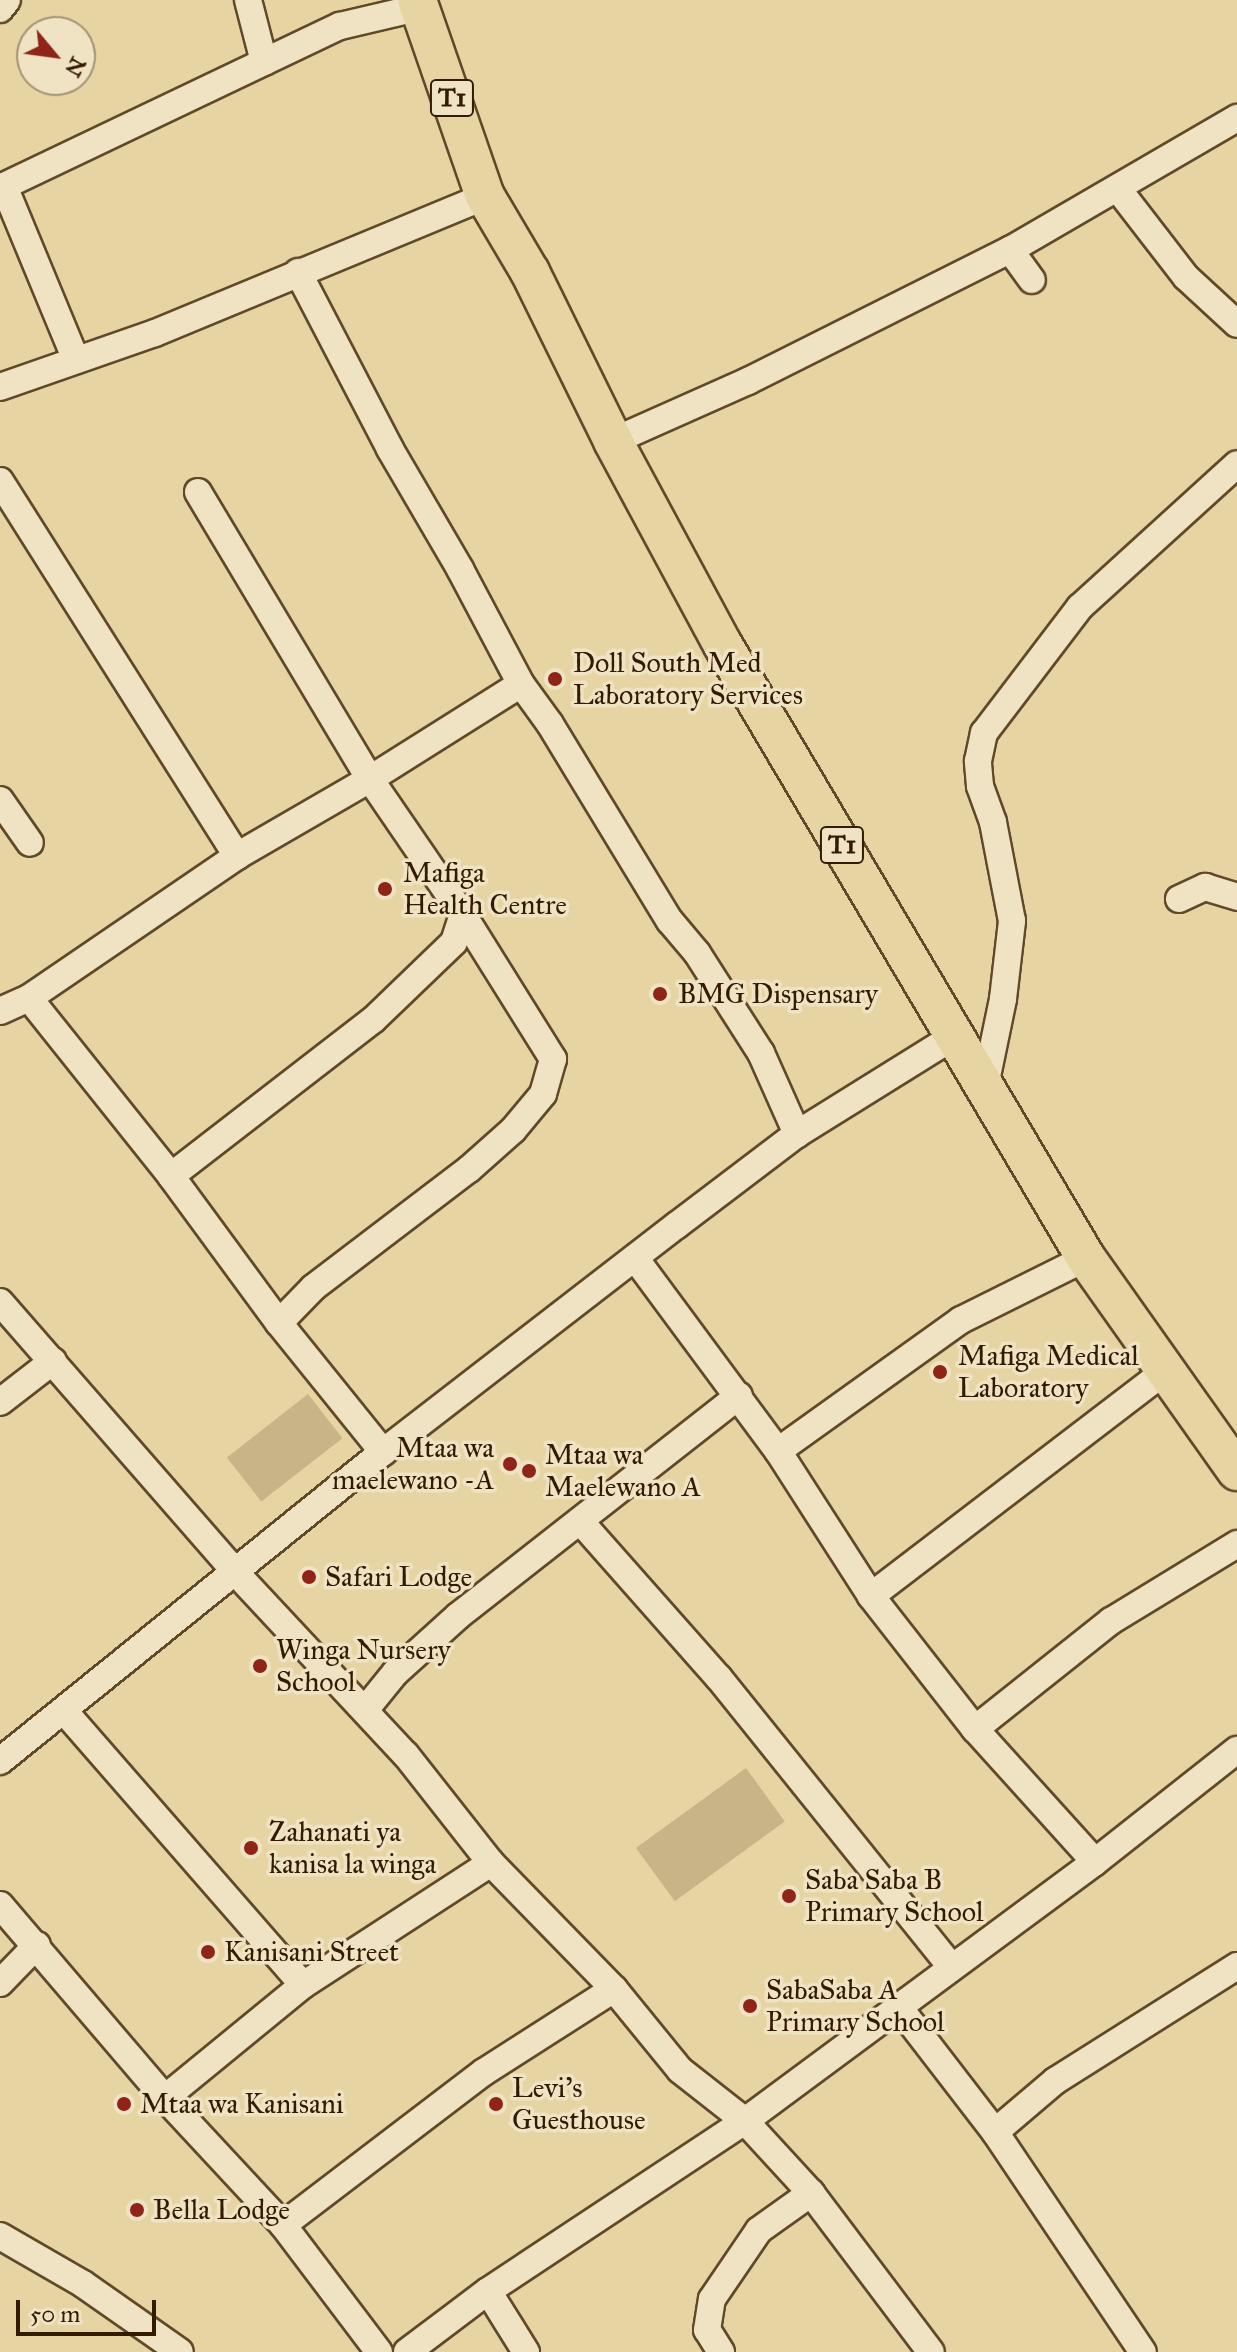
<!DOCTYPE html>
<html>
<head>
<meta charset="utf-8">
<style>
  body { margin:0 }
  #map { position:relative; width:1237px; height:2352px; overflow:hidden; background:#e7d4a3; font-family:"IM FELL Great Primer",serif }
  div>[style] { position:absolute }
  [style*='--x'] { left:calc(var(--x)*1px); top:calc(var(--y)*1px); width:calc(var(--w)*1px); rotate:calc(var(--a)*1deg) }
  .green>* { inset:0; background:#c8b587; transform-origin:0 0 }
  .roads { filter:drop-shadow(2px 0 #604929) drop-shadow(-2px 0 #604929) drop-shadow(0 2px #604929) drop-shadow(0 -2px #604929) }
  .minor>* { height:26px; margin:-13px; padding:0 13px; transform-origin:13px; border-radius:13px; background:#efe3c3 }
  .highway>* { height:38px; margin:-19px; padding:0 19px; transform-origin:19px; border-radius:19px; background:#e7d4a3 }
  .dots>* { width:22px; height:22px; translate:-50% -50%; box-sizing:border-box; border:4px solid #efe3c3; border-radius:50% }
  span { translate:-50% -50%; white-space:nowrap; text-align:center; line-height:1.15; -webkit-text-stroke:7px #efe3c3; paint-order:stroke }
  .shield-label span { padding:2px 6px; background:#efe3c3; border:2px solid; border-radius:6px; -webkit-text-stroke-width:0 }
  .shield-label { font-size:26px; color:#331b00; font-weight:700 }
  .poi-label { font-size:28px; color:#331b00 }
  .left { translate:0 -50%; text-align:left }
  .right { translate:-100% -50%; text-align:right }
  .north { position:absolute; left:16px; top:16px; width:80px; height:80px; box-sizing:border-box; background:#efe3c3; border:2px solid #a49375; border-radius:50%; rotate:119deg; font-size:22px; font-weight:700; line-height:32px; text-align:center; color:#331b00 }
  .north::after { content:''; display:block; margin:auto; width:28px; height:36px; background:#8f2418; clip-path:polygon(50% 0,100% 100%,50% 72%,0 100%) }
  .scale { position:absolute; left:16px; top:2300px; width:140px; height:36px; box-sizing:border-box; border:4px solid #331b00; border-top:0; padding-left:10px; font-size:24px; line-height:28px; white-space:nowrap; color:#331b00; -webkit-text-stroke:6px #efe3c3; paint-order:stroke }
</style>
</head>
<body>
<div id="map">
  <div class="green">
    <div style="left:308px;top:1394px;width:56px;height:103px;rotate:52deg"></div>
    <div style="left:746px;top:1768px;width:66px;height:136px;rotate:54deg"></div>
  </div>
  <div class="roads">
    <div class="minor">
      <div style="--x:248;--y:0;--w:64;--a:75.5"></div>
      <div style="--x:0;--y:9;--w:11;--a:-52"></div>
      <div style="--x:1118;--y:189;--w:111;--a:52.3"></div>
      <div style="--x:1186;--y:277;--w:69;--a:42.7"></div>
      <div style="--x:1010;--y:250;--w:37;--a:54"></div>
      <div style="--x:298;--y:272;--w:199;--a:62.5"></div>
      <div style="--x:390;--y:449;--w:139;--a:59.7"></div>
      <div style="--x:460;--y:569;--w:130;--a:62.1"></div>
      <div style="--x:521;--y:684;--w:49;--a:54.1"></div>
      <div style="--x:550;--y:724;--w:231;--a:58.7"></div>
      <div style="--x:670;--y:921;--w:42;--a:49.8"></div>
      <div style="--x:697;--y:953;--w:119;--a:57.4"></div>
      <div style="--x:761;--y:1053;--w:89;--a:66"></div>
      <div style="--x:76;--y:360;--w:188;--a:-112.5"></div>
      <div style="--x:4;--y:186;--w:372;--a:-25.5"></div>
      <div style="--x:340;--y:26;--w:83;--a:-13.2"></div>
      <div style="--x:0;--y:387;--w:164;--a:-19.2"></div>
      <div style="--x:155;--y:333;--w:357;--a:-22.5"></div>
      <div style="--x:613;--y:441;--w:148;--a:-24"></div>
      <div style="--x:748;--y:381;--w:293;--a:-26.6"></div>
      <div style="--x:1010;--y:250;--w:263;--a:-30.2"></div>
      <div style="--x:0;--y:481;--w:444;--a:57.7"></div>
      <div style="--x:198;--y:492;--w:335;--a:59.1"></div>
      <div style="--x:370;--y:779;--w:165;--a:55.6"></div>
      <div style="--x:463;--y:915;--w:170;--a:58"></div>
      <div style="--x:553;--y:1059;--w:36;--a:106"></div>
      <div style="--x:543;--y:1094;--w:47;--a:129.8"></div>
      <div style="--x:513;--y:1130;--w:59;--a:138.4"></div>
      <div style="--x:469;--y:1169;--w:196;--a:142.7"></div>
      <div style="--x:313;--y:1288;--w:49;--a:134.2"></div>
      <div style="--x:0;--y:800;--w:52;--a:55.1"></div>
      <div style="--x:1179;--y:899;--w:29;--a:-25"></div>
      <div style="--x:1205;--y:887;--w:34;--a:17"></div>
      <div style="--x:29;--y:998;--w:228;--a:51.4"></div>
      <div style="--x:171;--y:1176;--w:182;--a:53.7"></div>
      <div style="--x:279;--y:1323;--w:166;--a:51.1"></div>
      <div style="--x:0;--y:1011;--w:32;--a:-24"></div>
      <div style="--x:29;--y:998;--w:252;--a:-34.3"></div>
      <div style="--x:237;--y:856;--w:154;--a:-30.1"></div>
      <div style="--x:370;--y:779;--w:178;--a:-32.2"></div>
      <div style="--x:985;--y:1086;--w:89;--a:-78.3"></div>
      <div style="--x:1003;--y:999;--w:79;--a:-83.4"></div>
      <div style="--x:1012;--y:921;--w:101;--a:-100.9"></div>
      <div style="--x:993;--y:822;--w:38;--a:-110"></div>
      <div style="--x:980;--y:786;--w:25;--a:-95"></div>
      <div style="--x:978;--y:761;--w:29;--a:-78"></div>
      <div style="--x:984;--y:733;--w:158;--a:-52.7"></div>
      <div style="--x:1080;--y:607;--w:212;--a:-42.3"></div>
      <div style="--x:171;--y:1176;--w:255;--a:-37.7"></div>
      <div style="--x:373;--y:1020;--w:112;--a:-43.9"></div>
      <div style="--x:454;--y:942;--w:28;--a:-72"></div>
      <div style="--x:635;--y:1258;--w:240;--a:53.5"></div>
      <div style="--x:778;--y:1451;--w:172;--a:57.3"></div>
      <div style="--x:871;--y:1596;--w:169;--a:52"></div>
      <div style="--x:975;--y:1729;--w:179;--a:47.9"></div>
      <div style="--x:0;--y:1302;--w:359;--a:48.9"></div>
      <div style="--x:236;--y:1573;--w:249;--a:47"></div>
      <div style="--x:406;--y:1755;--w:137;--a:51.8"></div>
      <div style="--x:491;--y:1863;--w:176;--a:45.7"></div>
      <div style="--x:614;--y:1989;--w:104;--a:50.8"></div>
      <div style="--x:680;--y:2070;--w:83;--a:38.1"></div>
      <div style="--x:745;--y:2121;--w:98;--a:47.5"></div>
      <div style="--x:811;--y:2193;--w:199;--a:53"></div>
      <div style="--x:0;--y:1402;--w:67;--a:-37.7"></div>
      <div style="--x:778;--y:1451;--w:225;--a:-35.6"></div>
      <div style="--x:961;--y:1320;--w:140;--a:-26.4"></div>
      <div style="--x:580;--y:1521;--w:210;--a:48.5"></div>
      <div style="--x:719;--y:1678;--w:371;--a:51.2"></div>
      <div style="--x:871;--y:1596;--w:372;--a:-37.4"></div>
      <div style="--x:365;--y:1710;--w:48;--a:-51"></div>
      <div style="--x:395;--y:1673;--w:85;--a:-42.1"></div>
      <div style="--x:458;--y:1616;--w:357;--a:-38.1"></div>
      <div style="--x:65;--y:1712;--w:362;--a:48.9"></div>
      <div style="--x:303;--y:1985;--w:178;--a:140.7"></div>
      <div style="--x:975;--y:1729;--w:174;--a:-38.5"></div>
      <div style="--x:1111;--y:1621;--w:148;--a:-31.4"></div>
      <div style="--x:0;--y:1761;--w:492;--a:-38.9"></div>
      <div style="--x:383;--y:1452;--w:371;--a:-37.7"></div>
      <div style="--x:677;--y:1225;--w:151;--a:-37.2"></div>
      <div style="--x:797;--y:1134;--w:184;--a:-31.9"></div>
      <div style="--x:0;--y:1905;--w:254;--a:49.5"></div>
      <div style="--x:165;--y:2098;--w:173;--a:47.1"></div>
      <div style="--x:283;--y:2225;--w:159;--a:52.9"></div>
      <div style="--x:0;--y:1983;--w:53;--a:-45.8"></div>
      <div style="--x:303;--y:1985;--w:224;--a:-33"></div>
      <div style="--x:898;--y:2006;--w:159;--a:52.4"></div>
      <div style="--x:995;--y:2132;--w:265;--a:56.1"></div>
      <div style="--x:995;--y:2132;--w:79;--a:-40.4"></div>
      <div style="--x:1055;--y:2081;--w:215;--a:-32.3"></div>
      <div style="--x:283;--y:2225;--w:253;--a:-37.3"></div>
      <div style="--x:484;--y:2072;--w:154;--a:-32.6"></div>
      <div style="--x:0;--y:2236;--w:96;--a:30"></div>
      <div style="--x:83;--y:2284;--w:118;--a:35"></div>
      <div style="--x:488;--y:2291;--w:72;--a:58.1"></div>
      <div style="--x:407;--y:2352;--w:101;--a:-37"></div>
      <div style="--x:488;--y:2291;--w:308;--a:-33.5"></div>
      <div style="--x:745;--y:2121;--w:435;--a:-36.5"></div>
      <div style="--x:1095;--y:1862;--w:181;--a:-38.3"></div>
      <div style="--x:721;--y:2352;--w:26;--a:-122"></div>
      <div style="--x:707;--y:2330;--w:31;--a:-81"></div>
      <div style="--x:712;--y:2299;--w:83;--a:-55.7"></div>
      <div style="--x:759;--y:2230;--w:64;--a:-35.4"></div>
    </div>
    <div class="highway">
      <div style="--x:417;--y:0;--w:207;--a:70.9"></div>
      <div style="--x:485;--y:196;--w:88;--a:59.4"></div>
      <div style="--x:530;--y:272;--w:188;--a:63.8"></div>
      <div style="--x:613;--y:441;--w:232;--a:61.7"></div>
      <div style="--x:723;--y:645;--w:712;--a:59.37"></div>
      <div style="--x:1086;--y:1258;--w:261;--a:54.7"></div>
    </div>
  </div>
  <div class="dots">
    <div style="left:555px;top:679px;background:#8f2418"></div>
    <div style="left:385px;top:889px;background:#8f2418"></div>
    <div style="left:660px;top:994px;background:#8f2418"></div>
    <div style="left:940px;top:1372px;background:#8f2418"></div>
    <div style="left:510px;top:1464px;background:#8f2418"></div>
    <div style="left:529px;top:1471px;background:#8f2418"></div>
    <div style="left:309px;top:1577px;background:#8f2418"></div>
    <div style="left:260px;top:1666px;background:#8f2418"></div>
    <div style="left:251px;top:1848px;background:#8f2418"></div>
    <div style="left:789px;top:1896px;background:#8f2418"></div>
    <div style="left:208px;top:1952px;background:#8f2418"></div>
    <div style="left:750px;top:2006px;background:#8f2418"></div>
    <div style="left:124px;top:2104px;background:#8f2418"></div>
    <div style="left:496px;top:2104px;background:#8f2418"></div>
    <div style="left:137px;top:2210px;background:#8f2418"></div>
  </div>
  <div class="shield-label">
    <span style="left:452px;top:98px">T1</span>
    <span style="left:842px;top:845px">T1</span>
  </div>
  <div class="poi-label">
    <span class="left" style="left:573px;top:679px">Doll South Med<br>Laboratory Services</span>
    <span class="left" style="left:403px;top:889px">Mafiga<br>Health Centre</span>
    <span class="left" style="left:678px;top:994px">BMG Dispensary</span>
    <span class="left" style="left:958px;top:1372px">Mafiga Medical<br>Laboratory</span>
    <span class="right" style="left:494px;top:1464px">Mtaa wa<br>maelewano -A</span>
    <span class="left" style="left:545px;top:1471px">Mtaa wa<br>Maelewano A</span>
    <span class="left" style="left:325px;top:1577px">Safari Lodge</span>
    <span class="left" style="left:276px;top:1666px">Winga Nursery<br>School</span>
    <span class="left" style="left:269px;top:1848px">Zahanati ya<br>kanisa la winga</span>
    <span class="left" style="left:805px;top:1896px">Saba Saba B<br>Primary School</span>
    <span class="left" style="left:224px;top:1952px">Kanisani Street</span>
    <span class="left" style="left:766px;top:2006px">SabaSaba A<br>Primary School</span>
    <span class="left" style="left:512px;top:2104px">Levi's<br>Guesthouse</span>
    <span class="left" style="left:140px;top:2104px">Mtaa wa Kanisani</span>
    <span class="left" style="left:153px;top:2210px">Bella Lodge</span>
  </div>
  <div class="north">N</div>
  <div class="scale">50 m</div>
</div>
</body>
</html>
